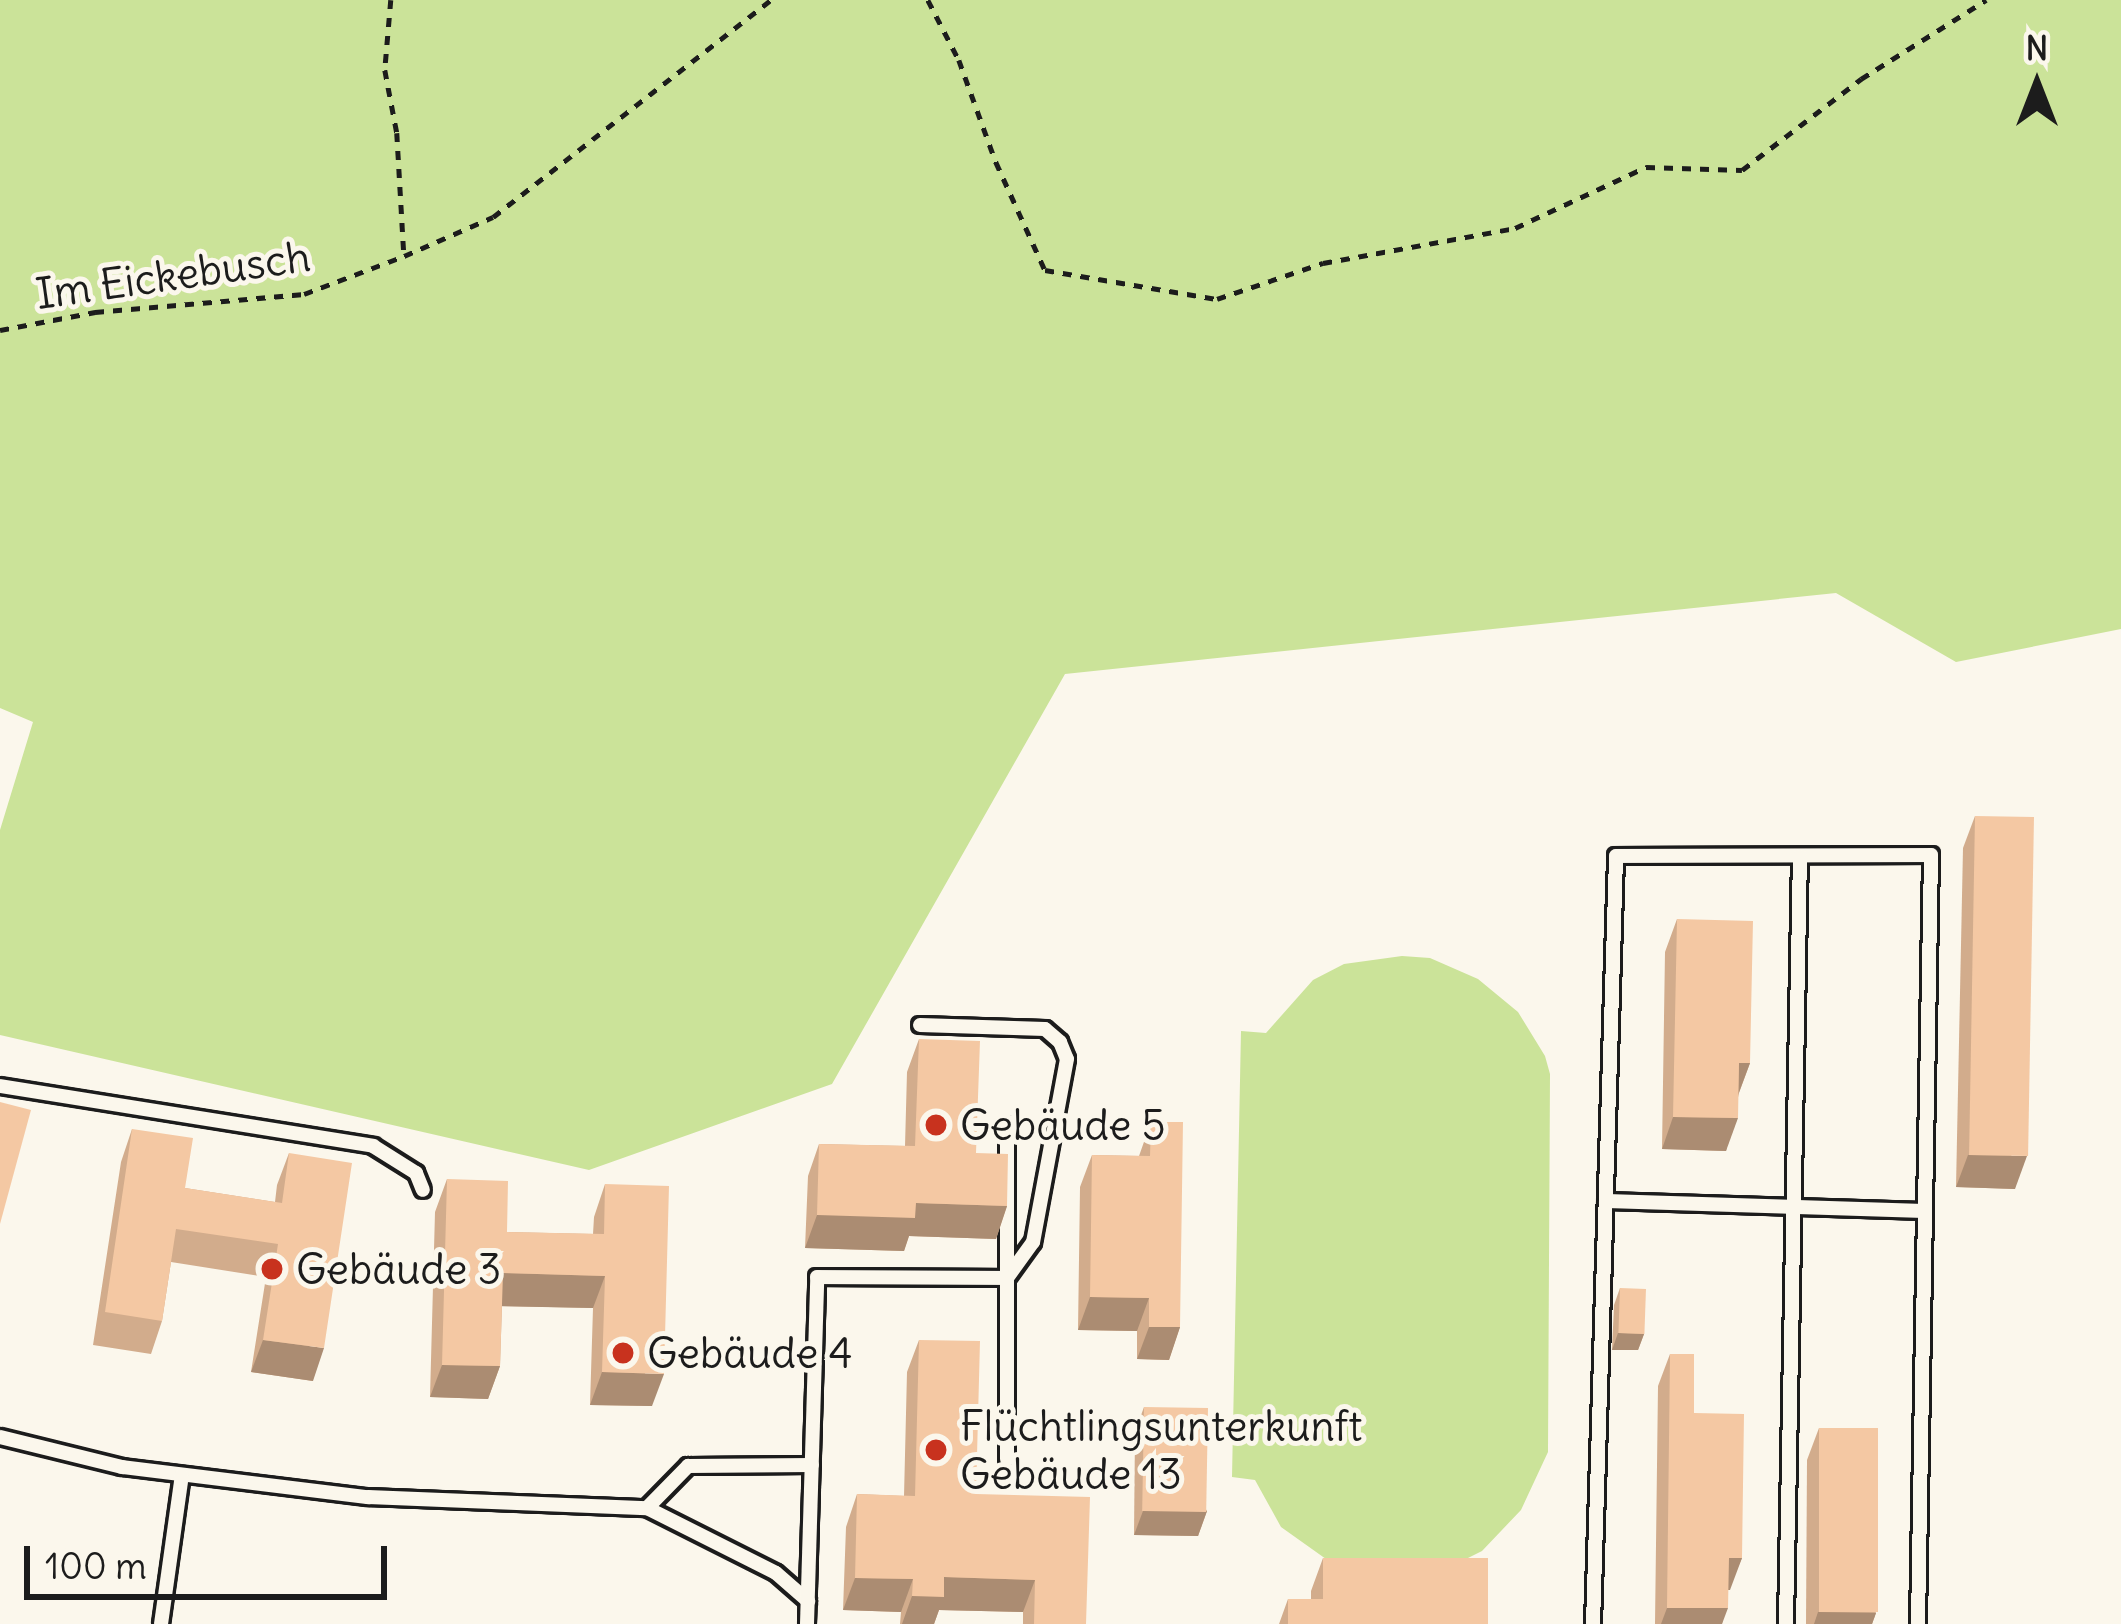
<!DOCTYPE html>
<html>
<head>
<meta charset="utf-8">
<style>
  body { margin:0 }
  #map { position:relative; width:2121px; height:1624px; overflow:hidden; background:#fbf7ec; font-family:Delius,sans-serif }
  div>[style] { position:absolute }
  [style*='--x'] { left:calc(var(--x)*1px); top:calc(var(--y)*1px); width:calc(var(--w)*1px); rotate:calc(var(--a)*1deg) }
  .green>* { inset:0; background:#cbe399 }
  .path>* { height:4.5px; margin-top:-2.25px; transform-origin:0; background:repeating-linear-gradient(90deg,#1c1c1c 0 9px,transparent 0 18px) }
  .roads { filter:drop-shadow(3px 0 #1c1c1c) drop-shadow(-3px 0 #1c1c1c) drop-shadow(0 3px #1c1c1c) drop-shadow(0 -3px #1c1c1c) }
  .service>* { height:14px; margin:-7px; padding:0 7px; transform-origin:7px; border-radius:7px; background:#fbf7ec }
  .wall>* { inset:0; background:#d2ac8c }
  .shaded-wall>* { inset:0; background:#ab8c72 }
  .building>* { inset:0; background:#f4c8a3; transform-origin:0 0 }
  .dots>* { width:33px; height:33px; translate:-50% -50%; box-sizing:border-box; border:6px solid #fbf7ec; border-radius:50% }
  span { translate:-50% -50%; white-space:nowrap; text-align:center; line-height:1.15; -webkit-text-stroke:10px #fbf7ec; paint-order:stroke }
  .street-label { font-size:42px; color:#1c1c1c }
  .poi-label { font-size:42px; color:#1c1c1c }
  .left { translate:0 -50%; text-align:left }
  .north { position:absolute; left:1977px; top:24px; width:120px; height:120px; -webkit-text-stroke:9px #fbf7ec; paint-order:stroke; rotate:0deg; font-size:33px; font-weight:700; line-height:48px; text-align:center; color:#1c1c1c }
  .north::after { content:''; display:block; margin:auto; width:42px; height:54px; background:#1c1c1c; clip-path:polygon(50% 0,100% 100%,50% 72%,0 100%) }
  .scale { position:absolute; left:24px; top:1546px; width:363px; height:54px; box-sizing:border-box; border:6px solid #1c1c1c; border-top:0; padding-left:15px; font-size:36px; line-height:42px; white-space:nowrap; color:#1c1c1c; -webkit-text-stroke:9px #fbf7ec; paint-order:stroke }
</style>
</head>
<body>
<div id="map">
  <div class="green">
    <div style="clip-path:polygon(0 0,2121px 0,2121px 629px,1956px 662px,1836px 593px,1065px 674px,832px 1084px,589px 1170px,0 1035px,0 830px,33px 722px,0 708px)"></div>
    <div style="clip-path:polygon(1402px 956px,1430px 958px,1478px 979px,1518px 1012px,1545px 1056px,1550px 1074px,1548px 1452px,1521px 1510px,1482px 1551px,1454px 1565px,1333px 1564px,1281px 1527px,1255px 1480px,1232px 1477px,1241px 1031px,1266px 1033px,1313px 980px,1344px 964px)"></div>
  </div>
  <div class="path">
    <div style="--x:391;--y:0;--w:70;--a:94.9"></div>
    <div style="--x:385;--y:70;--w:64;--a:79.2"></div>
    <div style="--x:397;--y:133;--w:123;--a:86.7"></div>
    <div style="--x:928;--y:0;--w:68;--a:62.7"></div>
    <div style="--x:959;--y:60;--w:109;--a:70.1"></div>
    <div style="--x:996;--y:162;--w:119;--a:65.6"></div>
    <div style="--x:1045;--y:270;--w:174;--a:9.6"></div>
    <div style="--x:1217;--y:299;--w:112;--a:-18.8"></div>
    <div style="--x:1323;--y:263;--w:195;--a:-10.3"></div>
    <div style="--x:1515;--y:228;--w:145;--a:-25"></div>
    <div style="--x:1646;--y:167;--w:96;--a:1.8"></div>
    <div style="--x:1742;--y:170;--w:150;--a:-37.4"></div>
    <div style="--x:1861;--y:79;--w:148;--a:-32.3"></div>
    <div style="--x:0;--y:330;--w:97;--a:-10.7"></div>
    <div style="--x:95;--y:312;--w:210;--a:-4.9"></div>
    <div style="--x:304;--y:294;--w:107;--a:-20.8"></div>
    <div style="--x:404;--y:256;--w:97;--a:-23.7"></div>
    <div style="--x:493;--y:217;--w:353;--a:-38"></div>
  </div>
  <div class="roads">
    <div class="service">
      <div style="--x:920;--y:1025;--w:125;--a:1.8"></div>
      <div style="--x:1045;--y:1029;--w:20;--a:41"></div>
      <div style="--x:1060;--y:1042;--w:18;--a:68"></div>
      <div style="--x:1067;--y:1059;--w:186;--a:100.5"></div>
      <div style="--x:1033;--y:1242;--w:44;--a:125.8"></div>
      <div style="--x:0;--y:1086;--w:378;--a:9.1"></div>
      <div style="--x:373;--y:1146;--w:51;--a:32.1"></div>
      <div style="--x:416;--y:1173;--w:18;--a:68"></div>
      <div style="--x:1007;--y:1125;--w:153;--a:90"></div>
      <div style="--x:1606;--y:1201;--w:319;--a:1.8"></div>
      <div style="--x:0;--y:1437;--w:126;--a:13.8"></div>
      <div style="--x:122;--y:1467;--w:248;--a:7"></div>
      <div style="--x:368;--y:1497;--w:279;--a:2.3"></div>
      <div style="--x:647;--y:1508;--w:59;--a:-45.7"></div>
      <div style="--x:688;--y:1466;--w:124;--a:-0.5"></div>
      <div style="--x:647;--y:1508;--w:144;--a:26.7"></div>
      <div style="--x:776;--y:1573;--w:43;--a:41.2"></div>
      <div style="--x:161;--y:1624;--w:150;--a:-82"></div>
      <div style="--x:807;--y:1624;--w:347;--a:-88.3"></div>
      <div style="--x:817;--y:1277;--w:190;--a:0.3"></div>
      <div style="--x:1007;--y:1278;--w:181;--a:90"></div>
      <div style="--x:1593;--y:1624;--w:768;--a:-88.28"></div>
      <div style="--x:1616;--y:856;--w:315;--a:-0.2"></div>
      <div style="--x:1931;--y:855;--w:769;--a:90.97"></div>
      <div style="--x:1786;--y:1624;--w:768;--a:-88.96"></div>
    </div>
  </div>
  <div class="wall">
    <div style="clip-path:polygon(1975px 816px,2015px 1189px,1956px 1187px,1963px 848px)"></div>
    <div style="clip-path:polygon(1677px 919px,1750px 1063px,1739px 1093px,1726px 1151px,1662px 1149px,1665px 952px)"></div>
    <div style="clip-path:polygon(919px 1039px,976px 1153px,1007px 1206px,996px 1239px,909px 1236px,904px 1251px,805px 1248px,808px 1176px,819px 1144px,905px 1146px,907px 1072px)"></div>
    <div style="clip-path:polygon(1151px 1122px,1180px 1327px,1169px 1360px,1137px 1359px,1137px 1331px,1078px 1330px,1080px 1187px,1092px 1155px,1139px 1156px)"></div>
    <div style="clip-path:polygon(132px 1129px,185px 1188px,275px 1202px,277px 1185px,289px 1153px,313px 1381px,251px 1372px,266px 1277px,171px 1262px,162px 1321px,151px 1354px,93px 1345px,121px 1162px)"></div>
    <div style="clip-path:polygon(447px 1179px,507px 1232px,593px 1234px,594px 1217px,605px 1184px,652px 1406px,590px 1405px,593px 1308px,502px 1306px,500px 1366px,488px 1399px,430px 1397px,435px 1212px)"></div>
    <div style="clip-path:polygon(1620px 1288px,1644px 1334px,1638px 1350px,1612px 1350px,1614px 1305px)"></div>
    <div style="clip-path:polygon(919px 1340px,976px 1494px,1086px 1624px,1023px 1624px,1023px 1612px,939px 1610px,934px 1624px,900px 1624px,901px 1612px,843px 1610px,846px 1527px,857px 1494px,904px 1496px,907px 1372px)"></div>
    <div style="clip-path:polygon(1670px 1354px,1694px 1413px,1742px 1558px,1728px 1590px,1722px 1624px,1655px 1624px,1658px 1386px)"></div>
    <div style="clip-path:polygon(1144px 1407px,1207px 1511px,1198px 1536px,1134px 1535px,1135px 1432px)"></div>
    <div style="clip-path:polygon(1819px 1428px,1876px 1613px,1872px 1624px,1806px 1624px,1807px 1460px)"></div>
    <div style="clip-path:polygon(1323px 1558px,1488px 1624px,1279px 1624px,1288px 1599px,1311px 1599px,1311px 1591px)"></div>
  </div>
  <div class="shaded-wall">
    <div style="clip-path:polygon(1739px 1063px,1750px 1063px,1738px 1095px)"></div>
    <div style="clip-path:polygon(1673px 1117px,1738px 1118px,1726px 1151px,1662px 1149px)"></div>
    <div style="clip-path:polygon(1968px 1155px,2027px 1156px,2015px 1189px,1956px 1187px)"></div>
    <div style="clip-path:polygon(916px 1203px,1007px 1206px,996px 1239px,909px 1236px,904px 1251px,805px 1248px,817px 1215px)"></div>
    <div style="clip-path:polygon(503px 1273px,605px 1276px,593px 1308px,491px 1306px)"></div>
    <div style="clip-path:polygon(1090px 1297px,1149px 1298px,1137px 1331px,1078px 1330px)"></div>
    <div style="clip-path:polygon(1149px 1327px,1180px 1327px,1169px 1360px,1137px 1359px)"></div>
    <div style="clip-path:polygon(1618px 1333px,1644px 1334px,1638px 1350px,1612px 1350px)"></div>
    <div style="clip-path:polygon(263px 1340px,324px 1348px,313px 1381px,251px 1372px)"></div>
    <div style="clip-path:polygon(442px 1365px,500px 1366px,488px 1399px,430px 1397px)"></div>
    <div style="clip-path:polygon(602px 1372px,664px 1374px,652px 1406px,590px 1405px)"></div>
    <div style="clip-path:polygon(1143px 1511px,1207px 1511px,1198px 1536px,1134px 1535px)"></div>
    <div style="clip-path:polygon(1729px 1558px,1742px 1558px,1730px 1590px,1717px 1590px)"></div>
    <div style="clip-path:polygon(944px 1577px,1035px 1580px,1023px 1612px,939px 1610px,934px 1624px,902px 1624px,912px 1596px)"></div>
    <div style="clip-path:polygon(855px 1578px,913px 1579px,901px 1612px,843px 1610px)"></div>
    <div style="clip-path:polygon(1667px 1608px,1728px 1608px,1722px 1624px,1661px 1624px)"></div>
    <div style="clip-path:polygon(1818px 1612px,1876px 1613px,1872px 1624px,1814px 1624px)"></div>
  </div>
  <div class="building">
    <div style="left:1975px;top:816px;width:59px;height:339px;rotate:1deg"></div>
    <div style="clip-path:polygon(1677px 919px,1753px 921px,1750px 1063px,1739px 1063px,1738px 1118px,1673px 1117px)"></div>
    <div style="clip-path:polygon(919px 1039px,980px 1041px,976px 1153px,1008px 1154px,1007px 1206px,916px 1203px,915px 1218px,817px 1215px,819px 1144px,915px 1146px)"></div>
    <div style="clip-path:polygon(0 1102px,31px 1110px,0 1224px)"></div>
    <div style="clip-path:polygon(1151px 1122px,1183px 1122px,1180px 1327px,1149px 1327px,1149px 1298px,1090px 1297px,1092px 1155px,1150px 1156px)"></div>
    <div style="clip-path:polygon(132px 1129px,193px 1138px,185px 1188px,282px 1203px,289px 1153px,352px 1163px,324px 1348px,263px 1340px,278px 1244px,176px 1229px,162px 1321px,105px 1312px)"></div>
    <div style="clip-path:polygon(447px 1179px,508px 1181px,507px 1232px,604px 1234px,605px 1184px,669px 1186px,664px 1374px,602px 1372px,605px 1276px,503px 1273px,500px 1366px,442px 1365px)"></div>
    <div style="left:1620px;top:1288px;width:26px;height:45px;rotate:2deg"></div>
    <div style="clip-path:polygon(919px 1340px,980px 1341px,976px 1494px,1090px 1497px,1086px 1624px,1034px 1624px,1035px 1580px,944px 1577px,944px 1597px,912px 1596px,913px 1579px,855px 1578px,857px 1494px,915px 1496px)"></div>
    <div style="clip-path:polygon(1670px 1354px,1694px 1354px,1694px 1413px,1744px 1414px,1742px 1558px,1729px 1558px,1728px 1608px,1667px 1608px)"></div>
    <div style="left:1144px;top:1407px;width:64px;height:104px;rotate:1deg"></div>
    <div style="left:1819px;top:1428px;width:59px;height:184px"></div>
    <div style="clip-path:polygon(1323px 1558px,1488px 1558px,1488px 1624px,1288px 1624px,1288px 1599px,1323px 1599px)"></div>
  </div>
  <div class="dots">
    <div style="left:936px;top:1125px;background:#c8321e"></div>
    <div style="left:272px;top:1269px;background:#c8321e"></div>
    <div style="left:623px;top:1353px;background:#c8321e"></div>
    <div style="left:936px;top:1450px;background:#c8321e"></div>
  </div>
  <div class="street-label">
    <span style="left:173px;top:275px;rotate:-8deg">Im Eickebusch</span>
  </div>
  <div class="poi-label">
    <span class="left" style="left:960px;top:1125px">Gebäude 5</span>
    <span class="left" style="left:296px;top:1269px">Gebäude 3</span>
    <span class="left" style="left:647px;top:1353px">Gebäude 4</span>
    <span class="left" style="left:960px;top:1450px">Flüchtlingsunterkunft<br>Gebäude 13</span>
  </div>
  <div class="north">N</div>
  <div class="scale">100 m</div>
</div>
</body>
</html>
